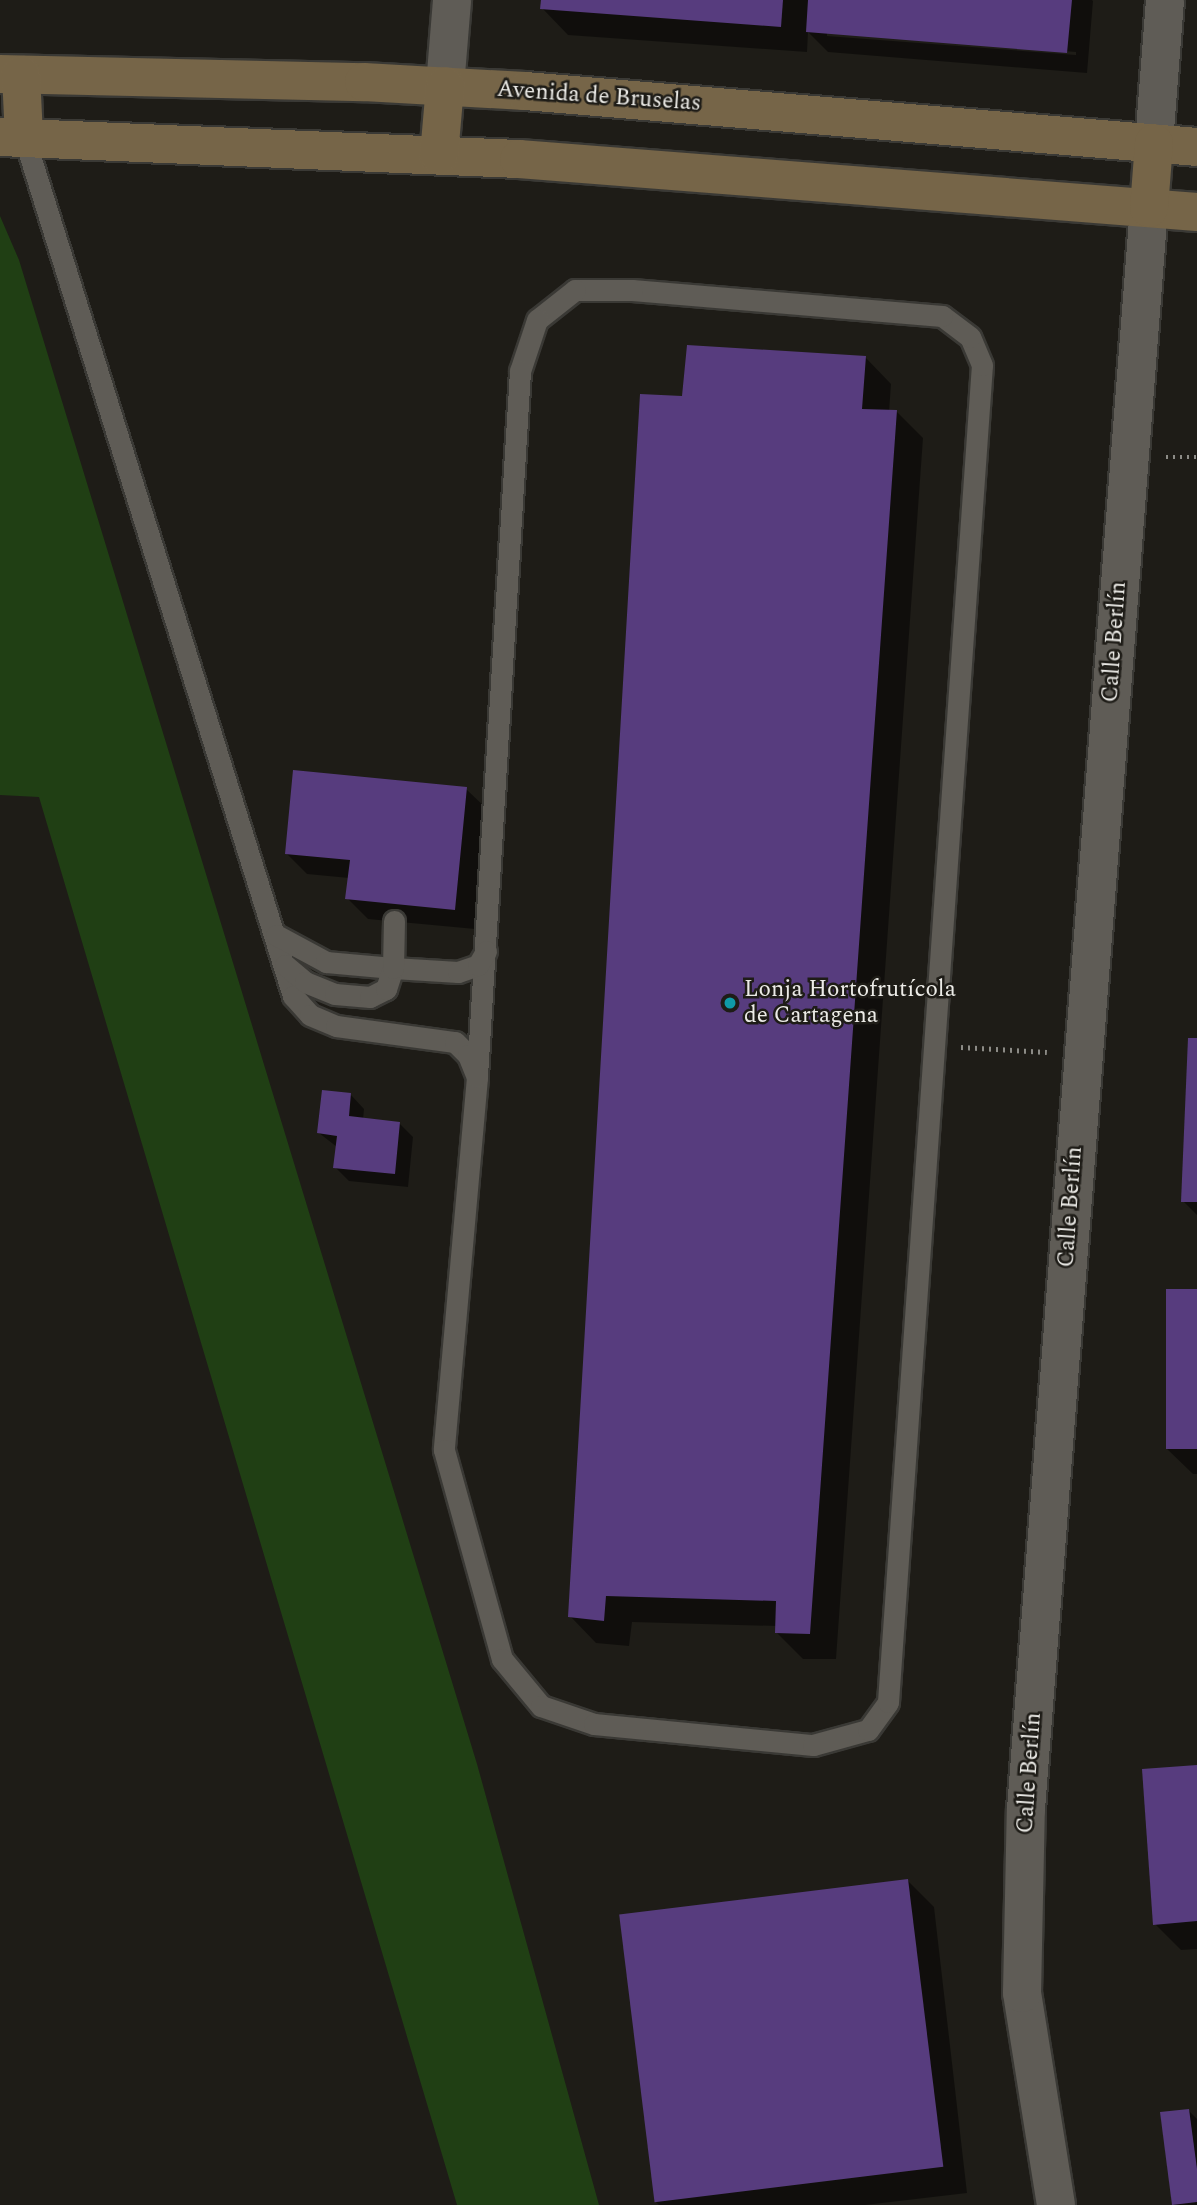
<!DOCTYPE html>
<html>
<head>
<meta charset="utf-8">
<style>
  body { margin:0 }
  #map { position:relative; width:1197px; height:2205px; overflow:hidden; background:#1e1c17; font-family:Spectral,serif }
  div>[style] { position:absolute }
  [style*='--x'] { left:calc(var(--x)*1px); top:calc(var(--y)*1px); width:calc(var(--w)*1px); rotate:calc(var(--a)*1deg) }
  .green>* { inset:0; background:#203f14 }
  .shadow>* { inset:0; background:#0007 }
  .building>* { inset:0; background:#573c7e; transform-origin:0 0 }
  .path>* { height:4.5px; margin-top:-2.25px; transform-origin:0; background:repeating-linear-gradient(90deg,#8c8b86 0 2px,transparent 0 7px) }
  .roads { filter:drop-shadow(2px 0 #3a3935) drop-shadow(-2px 0 #3a3935) drop-shadow(0 2px #3a3935) drop-shadow(0 -2px #3a3935) }
  .service>* { height:21px; margin:-10.5px; padding:0 10.5px; transform-origin:10.5px; border-radius:10.5px; background:#5f5c56 }
  .minor>* { height:38px; margin:-19px; padding:0 19px; transform-origin:19px; border-radius:19px; background:#5f5c56 }
  .secondary>* { height:38px; margin:-19px; padding:0 19px; transform-origin:19px; border-radius:19px; background:#766548 }
  .dots>* { width:19px; height:19px; translate:-50% -50%; box-sizing:border-box; border:4px solid #1e1c17; border-radius:50% }
  span { translate:-50% -50%; white-space:nowrap; text-align:center; line-height:1.15; -webkit-text-stroke:5px #1e1c17; paint-order:stroke }
  .street-label { font-size:23px; color:#ecebe7 }
  .poi-label { font-size:23px; color:#ecebe7 }
  .left { translate:0 -50%; text-align:left }
</style>
</head>
<body>
<div id="map">
  <div class="green">
    <div style="clip-path:polygon(0 216px,19px 260px,477px 1764px,599px 2205px,457px 2205px,39px 797px,0 795px)"></div>
  </div>
  <div class="shadow">
    <div style="clip-path:polygon(evenodd,542px 0,1092px 0,1093px 1px,1087px 73px,828px 52px,808px 32px,807px 52px,568px 35px,542px 8px,542px 0,827px 32px,1076px 52px,1076px 55px,827px 36px,827px 32px)"></div>
    <div style="clip-path:polygon(865px 357px,891px 384px,889px 412px,897px 412px,923px 438px,836px 1659px,803px 1659px,777px 1633px,777px 1626px,632px 1622px,629px 1646px,596px 1643px,570px 1616px,683px 398px)"></div>
    <div style="clip-path:polygon(466px 789px,487px 809px,475px 929px,368px 919px,347px 898px,349px 878px,307px 874px,286px 853px)"></div>
    <div style="clip-path:polygon(1197px 1040px,1197px 1215px,1183px 1201px)"></div>
    <div style="clip-path:polygon(351px 1095px,364px 1109px,363px 1120px,399px 1123px,413px 1137px,408px 1187px,349px 1181px,335px 1167px,337px 1147px,319px 1133px)"></div>
    <div style="clip-path:polygon(1197px 1291px,1197px 1474px,1193px 1474px,1166px 1448px)"></div>
    <div style="clip-path:polygon(1197px 1767px,1197px 1949px,1181px 1950px,1155px 1924px)"></div>
    <div style="clip-path:polygon(908px 1881px,934px 1907px,967px 2193px,865px 2205px,659px 2205px,654px 2200px)"></div>
    <div style="clip-path:polygon(1189px 2111px,1197px 2119px,1197px 2205px,1174px 2205px)"></div>
  </div>
  <div class="building">
    <div style="clip-path:polygon(541px 0,783px 0,781px 27px,540px 9px)"></div>
    <div style="clip-path:polygon(808px 0,1072px 0,1067px 53px,806px 32px)"></div>
    <div style="clip-path:polygon(687px 345px,866px 356px,862px 409px,897px 410px,810px 1634px,775px 1633px,776px 1601px,606px 1596px,604px 1621px,568px 1617px,640px 394px,682px 396px)"></div>
    <div style="clip-path:polygon(293px 770px,467px 787px,455px 910px,345px 899px,350px 860px,285px 854px)"></div>
    <div style="clip-path:polygon(1188px 1038px,1197px 1038px,1197px 1202px,1181px 1202px)"></div>
    <div style="clip-path:polygon(322px 1090px,351px 1093px,349px 1116px,400px 1122px,395px 1174px,333px 1168px,337px 1136px,317px 1133px)"></div>
    <div style="left:1166px;top:1289px;width:31px;height:160px"></div>
    <div style="clip-path:polygon(1197px 1765px,1197px 1921px,1153px 1925px,1142px 1769px)"></div>
    <div style="left:908px;top:1879px;width:290px;height:291px;rotate:83deg"></div>
    <div style="clip-path:polygon(1189px 2109px,1197px 2169px,1197px 2202px,1172px 2205px,1160px 2112px)"></div>
  </div>
  <div class="path">
    <div style="--x:1166;--y:457;--w:31;--a:0"></div>
    <div style="--x:961;--y:1047;--w:86;--a:3.3"></div>
  </div>
  <div class="roads">
    <div class="service">
      <div style="--x:24;--y:137;--w:900;--a:72.61"></div>
      <div style="--x:293;--y:996;--w:25;--a:48"></div>
      <div style="--x:310;--y:1015;--w:28;--a:23"></div>
      <div style="--x:336;--y:1026;--w:120;--a:7.7"></div>
      <div style="--x:455;--y:1042;--w:18;--a:45"></div>
      <div style="--x:468;--y:1055;--w:24;--a:68"></div>
      <div style="--x:477;--y:1077;--w:374;--a:95.1"></div>
      <div style="--x:444;--y:1450;--w:217;--a:74.5"></div>
      <div style="--x:502;--y:1659;--w:61;--a:50.3"></div>
      <div style="--x:541;--y:1706;--w:56;--a:18.8"></div>
      <div style="--x:594;--y:1724;--w:220;--a:5.5"></div>
      <div style="--x:813;--y:1745;--w:57;--a:-15.3"></div>
      <div style="--x:868;--y:1730;--w:34;--a:-54"></div>
      <div style="--x:888;--y:1702;--w:1340;--a:-85.98"></div>
      <div style="--x:982;--y:365;--w:30;--a:-113"></div>
      <div style="--x:970;--y:337;--w:35;--a:-143"></div>
      <div style="--x:942;--y:316;--w:311;--a:-175.2"></div>
      <div style="--x:632;--y:290;--w:57;--a:180"></div>
      <div style="--x:575;--y:290;--w:48;--a:141.7"></div>
      <div style="--x:537;--y:320;--w:54;--a:108.4"></div>
      <div style="--x:520;--y:371;--w:707;--a:93.49"></div>
      <div style="--x:276;--y:935;--w:57;--a:28.4"></div>
      <div style="--x:326;--y:962;--w:67;--a:5.1"></div>
      <div style="--x:393;--y:968;--w:65;--a:3.5"></div>
      <div style="--x:458;--y:972;--w:21;--a:-19"></div>
      <div style="--x:478;--y:965;--w:16;--a:-60"></div>
      <div style="--x:285;--y:965;--w:26;--a:40"></div>
      <div style="--x:305;--y:982;--w:32;--a:22"></div>
      <div style="--x:335;--y:994;--w:35;--a:5"></div>
      <div style="--x:370;--y:997;--w:18;--a:-27"></div>
      <div style="--x:386;--y:989;--w:22;--a:-72"></div>
      <div style="--x:393;--y:968;--w:47;--a:-88.8"></div>
    </div>
    <div class="minor">
      <div style="--x:445;--y:86;--w:86;--a:-85.3"></div>
      <div style="--x:1154;--y:143;--w:143;--a:-85.6"></div>
      <div style="--x:1056;--y:2205;--w:215;--a:-99.1"></div>
      <div style="--x:1022;--y:1993;--w:184;--a:-88.8"></div>
      <div style="--x:1026;--y:1809;--w:1606;--a:-85.61"></div>
    </div>
    <div class="secondary">
      <div style="--x:0;--y:74;--w:364;--a:1.3"></div>
      <div style="--x:364;--y:82;--w:161;--a:3.2"></div>
      <div style="--x:525;--y:91;--w:674;--a:4.76"></div>
      <div style="--x:21;--y:75;--w:62;--a:87.2"></div>
      <div style="--x:0;--y:137;--w:519;--a:2.43"></div>
      <div style="--x:519;--y:159;--w:680;--a:4.47"></div>
      <div style="--x:439;--y:155;--w:69;--a:-85"></div>
      <div style="--x:1149;--y:208;--w:65;--a:-85.6"></div>
    </div>
  </div>
  <div class="dots">
    <div style="left:730px;top:1003px;background:#0f9aa8"></div>
  </div>
  <div class="street-label">
    <span style="left:599px;top:97px;rotate:4deg">Avenida de Bruselas</span>
    <span style="left:1115px;top:642px;rotate:-86deg">Calle Berlín</span>
    <span style="left:1071px;top:1207px;rotate:-86deg">Calle Berlín</span>
    <span style="left:1030px;top:1773px;rotate:-86deg">Calle Berlín</span>
  </div>
  <div class="poi-label">
    <span class="left" style="left:744px;top:1003px">Lonja Hortofrutícola<br>de Cartagena</span>
  </div>
</div>
</body>
</html>
